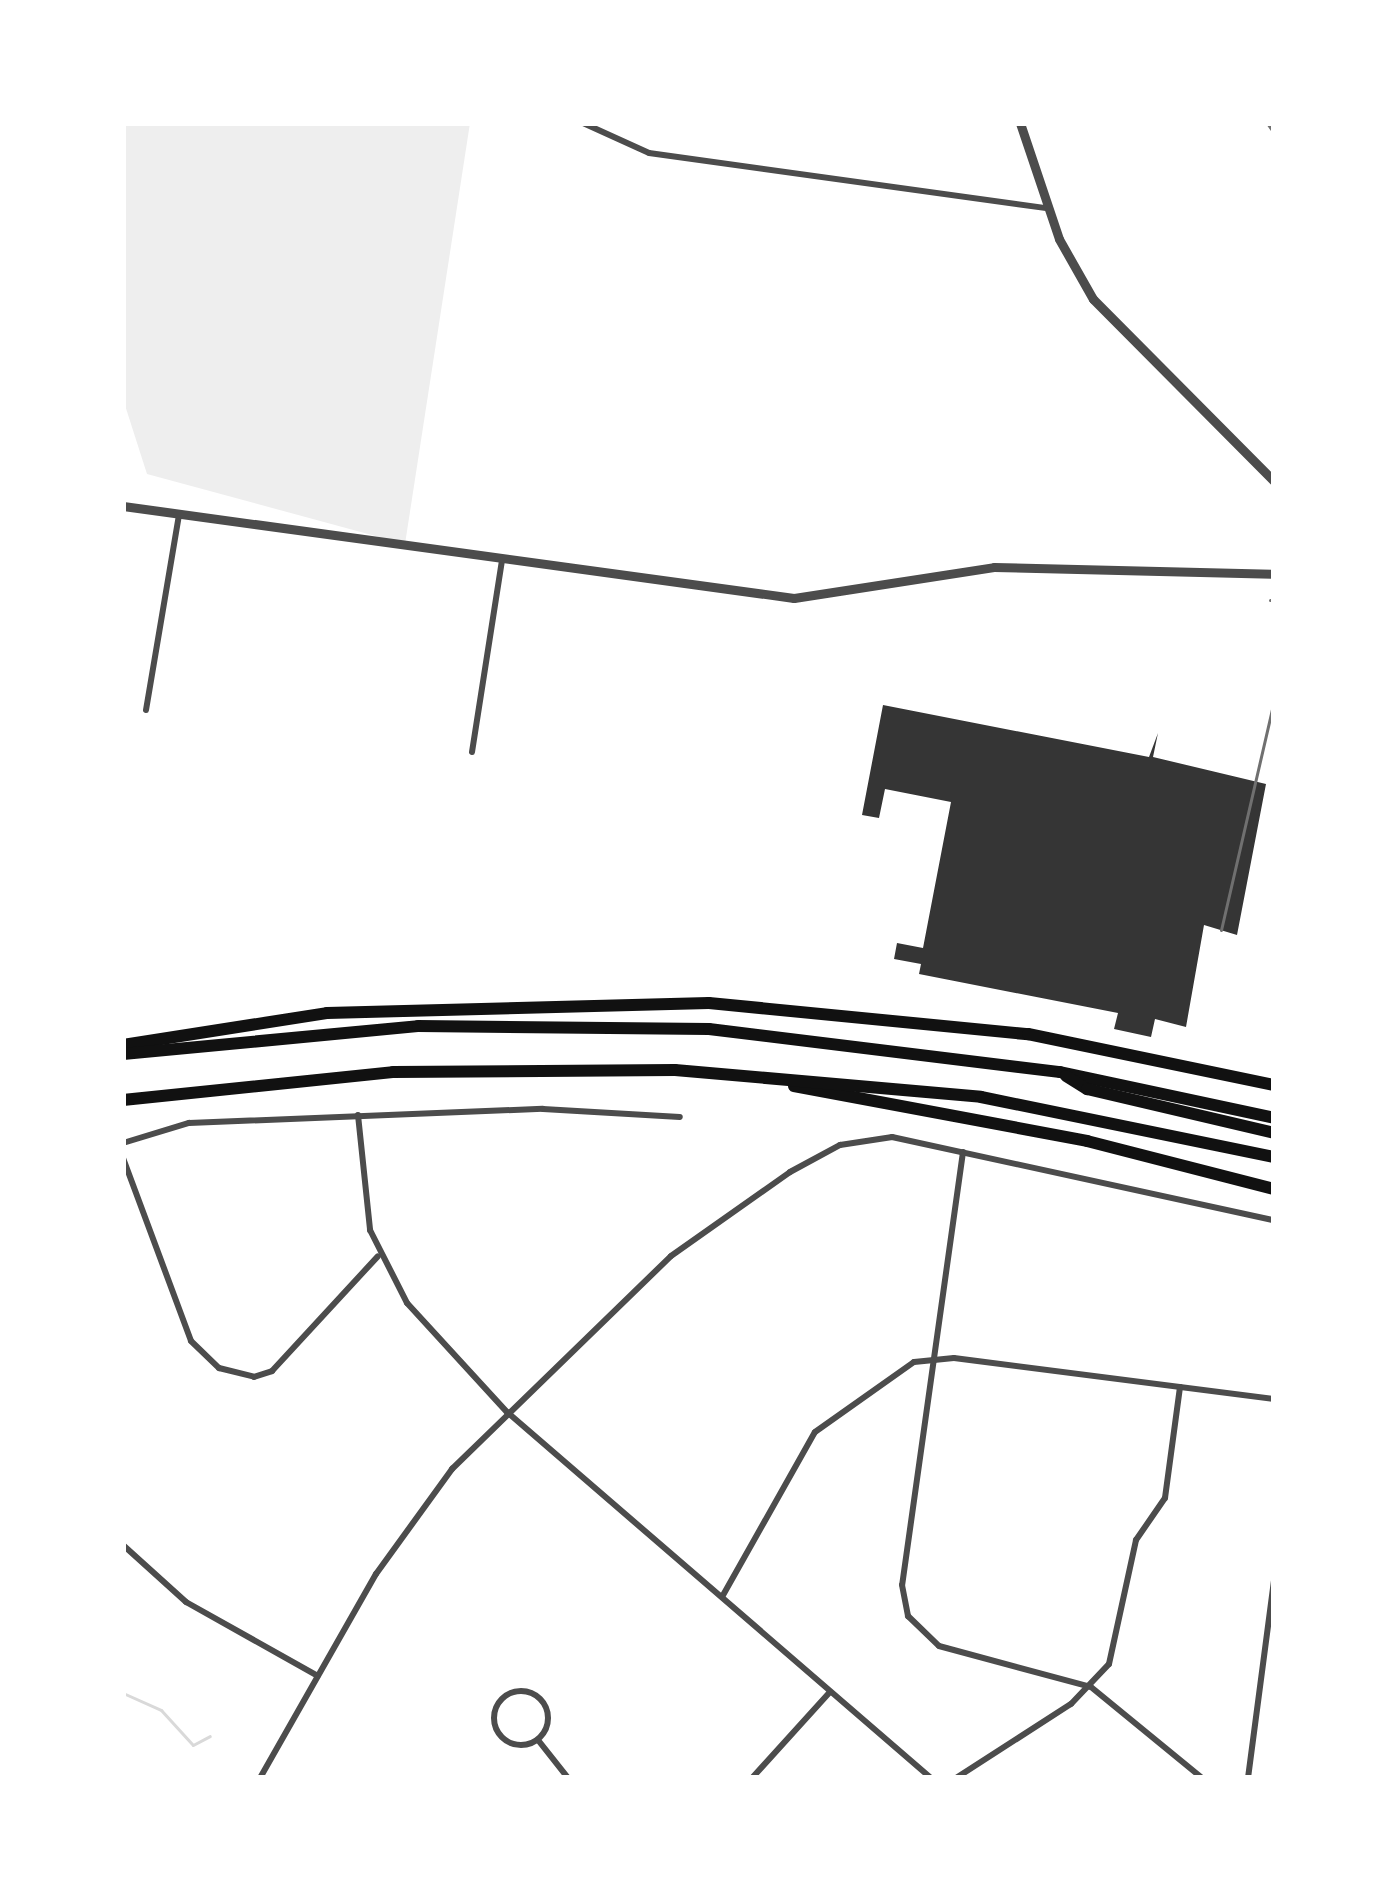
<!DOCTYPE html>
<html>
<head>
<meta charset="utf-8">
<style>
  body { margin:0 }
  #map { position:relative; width:1397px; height:1901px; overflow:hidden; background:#fff; font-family:"Source Sans 3",sans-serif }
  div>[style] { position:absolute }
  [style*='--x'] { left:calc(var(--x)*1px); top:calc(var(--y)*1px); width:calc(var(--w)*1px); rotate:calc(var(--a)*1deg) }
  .green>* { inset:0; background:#eee }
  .stream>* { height:3px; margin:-1.5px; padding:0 1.5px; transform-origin:1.5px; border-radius:1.5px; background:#d9d9d9 }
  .building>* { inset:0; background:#353535 }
  .minor>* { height:6px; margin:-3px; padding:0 3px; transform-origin:3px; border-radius:3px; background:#4c4c4c }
  .minor>.ring { margin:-3px; padding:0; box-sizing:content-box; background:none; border:6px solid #4c4c4c; border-radius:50% }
  .tertiary>* { height:9px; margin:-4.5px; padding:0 4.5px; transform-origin:4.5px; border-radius:4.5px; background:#4c4c4c }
  .motorway>* { height:12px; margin:-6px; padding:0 6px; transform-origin:6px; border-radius:6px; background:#111 }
  .rail>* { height:3px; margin:-1.5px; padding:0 1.5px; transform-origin:1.5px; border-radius:1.5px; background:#707070 }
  span { translate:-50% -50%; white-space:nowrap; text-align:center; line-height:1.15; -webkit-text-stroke:9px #fff; paint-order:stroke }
  .frame { position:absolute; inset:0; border:126px solid #fff; pointer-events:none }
</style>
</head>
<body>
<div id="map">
  <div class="green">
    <div style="clip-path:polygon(123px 123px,470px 123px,405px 544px,147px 474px,123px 399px)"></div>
  </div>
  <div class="stream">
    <div style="--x:123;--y:1693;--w:42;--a:24.1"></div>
    <div style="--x:161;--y:1710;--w:47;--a:47.6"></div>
    <div style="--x:193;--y:1745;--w:19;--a:-28"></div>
  </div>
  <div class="building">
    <div style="clip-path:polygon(883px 705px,1149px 757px,1158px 733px,1153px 757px,1266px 784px,1237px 935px,1204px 925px,1186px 1027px,1155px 1019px,1151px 1037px,1114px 1029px,1118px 1013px,919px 974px,921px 964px,894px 959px,897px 943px,923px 948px,951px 802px,885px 789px,879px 818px,862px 815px)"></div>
  </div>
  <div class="minor">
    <div style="--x:583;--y:123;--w:72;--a:24.4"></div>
    <div style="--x:649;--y:153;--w:401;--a:7.9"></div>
    <div style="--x:146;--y:710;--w:199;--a:-80.4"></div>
    <div style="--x:472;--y:752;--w:194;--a:-81.1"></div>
    <div style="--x:358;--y:1115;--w:116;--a:84"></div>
    <div style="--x:370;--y:1230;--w:82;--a:63.1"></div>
    <div style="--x:407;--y:1303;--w:148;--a:47.5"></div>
    <div style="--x:507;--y:1412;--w:560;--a:40.8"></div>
    <div style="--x:123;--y:1143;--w:69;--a:-16.9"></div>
    <div style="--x:189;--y:1123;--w:354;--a:-2.3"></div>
    <div style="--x:543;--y:1109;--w:137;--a:3.3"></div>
    <div style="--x:963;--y:1152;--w:437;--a:98"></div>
    <div style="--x:902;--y:1585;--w:32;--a:79"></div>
    <div style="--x:908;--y:1616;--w:43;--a:44.1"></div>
    <div style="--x:939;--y:1646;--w:157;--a:15.1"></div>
    <div style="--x:1091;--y:1687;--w:144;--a:39.3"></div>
    <div style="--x:123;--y:1158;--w:195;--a:69.6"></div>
    <div style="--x:191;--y:1341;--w:39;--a:44"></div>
    <div style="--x:219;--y:1368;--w:36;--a:14"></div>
    <div style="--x:254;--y:1377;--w:19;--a:-18"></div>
    <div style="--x:272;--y:1371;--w:156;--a:-47.3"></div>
    <div style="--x:123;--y:1545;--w:85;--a:42.1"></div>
    <div style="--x:186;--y:1602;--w:151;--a:29.3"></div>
    <div style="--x:722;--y:1597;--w:189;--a:-60.6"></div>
    <div style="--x:815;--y:1432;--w:121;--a:-35.3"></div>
    <div style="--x:914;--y:1362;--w:40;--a:-5.7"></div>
    <div style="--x:954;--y:1358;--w:323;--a:7.3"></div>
    <div class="ring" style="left:494px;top:1691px;width:48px;height:48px"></div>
    <div style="--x:538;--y:1740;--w:48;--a:51.7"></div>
    <div style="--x:260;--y:1778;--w:235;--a:-60.4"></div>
    <div style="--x:376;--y:1574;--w:130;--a:-54.1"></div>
    <div style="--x:452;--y:1469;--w:305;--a:-44.2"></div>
    <div style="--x:671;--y:1256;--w:146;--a:-35.2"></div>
    <div style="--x:790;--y:1172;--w:57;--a:-28.4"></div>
    <div style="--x:840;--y:1145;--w:53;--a:-8.7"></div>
    <div style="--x:892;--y:1137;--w:391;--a:12.3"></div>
    <div style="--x:752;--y:1778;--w:116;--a:-47.8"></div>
    <div style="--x:956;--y:1778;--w:137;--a:-32.8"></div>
    <div style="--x:1071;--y:1704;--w:55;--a:-46.5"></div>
    <div style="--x:1109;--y:1664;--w:127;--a:-77.7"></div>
    <div style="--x:1136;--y:1540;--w:51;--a:-55.4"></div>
    <div style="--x:1165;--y:1498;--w:112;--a:-82.3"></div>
    <div style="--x:1248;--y:1778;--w:200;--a:-82.5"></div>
  </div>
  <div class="tertiary">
    <div style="--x:1020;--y:123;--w:122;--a:71.4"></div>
    <div style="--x:1059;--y:239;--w:69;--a:60.5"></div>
    <div style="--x:1093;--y:299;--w:257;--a:45.2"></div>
    <div style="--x:123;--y:506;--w:677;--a:7.81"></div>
    <div style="--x:794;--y:598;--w:202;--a:-8.8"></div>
    <div style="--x:994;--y:567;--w:280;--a:1.4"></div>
  </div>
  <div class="motorway">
    <div style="--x:123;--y:1045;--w:206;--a:-8.9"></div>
    <div style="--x:327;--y:1013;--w:382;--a:-1.5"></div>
    <div style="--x:709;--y:1003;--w:321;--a:5.6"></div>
    <div style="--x:1028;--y:1034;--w:251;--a:11.7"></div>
    <div style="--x:123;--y:1054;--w:296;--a:-5.4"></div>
    <div style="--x:418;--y:1026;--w:291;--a:0.6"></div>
    <div style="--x:709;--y:1029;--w:354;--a:7"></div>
    <div style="--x:1060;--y:1072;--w:219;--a:12.1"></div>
    <div style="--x:1066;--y:1076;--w:25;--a:32"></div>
    <div style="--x:1087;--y:1089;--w:192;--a:13.2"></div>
    <div style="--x:794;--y:1086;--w:298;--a:10.6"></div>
    <div style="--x:1087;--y:1141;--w:193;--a:14.4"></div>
    <div style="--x:123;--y:1100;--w:271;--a:-5.9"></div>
    <div style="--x:393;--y:1072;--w:282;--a:-0.4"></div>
    <div style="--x:675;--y:1070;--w:307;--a:5"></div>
    <div style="--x:981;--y:1097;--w:299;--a:11.6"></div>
  </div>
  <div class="rail">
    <div style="--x:1267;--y:123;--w:12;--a:55"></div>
    <div style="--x:1270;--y:600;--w:4;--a:0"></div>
    <div style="--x:1221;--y:930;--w:235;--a:-77"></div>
  </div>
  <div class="frame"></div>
</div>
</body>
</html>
